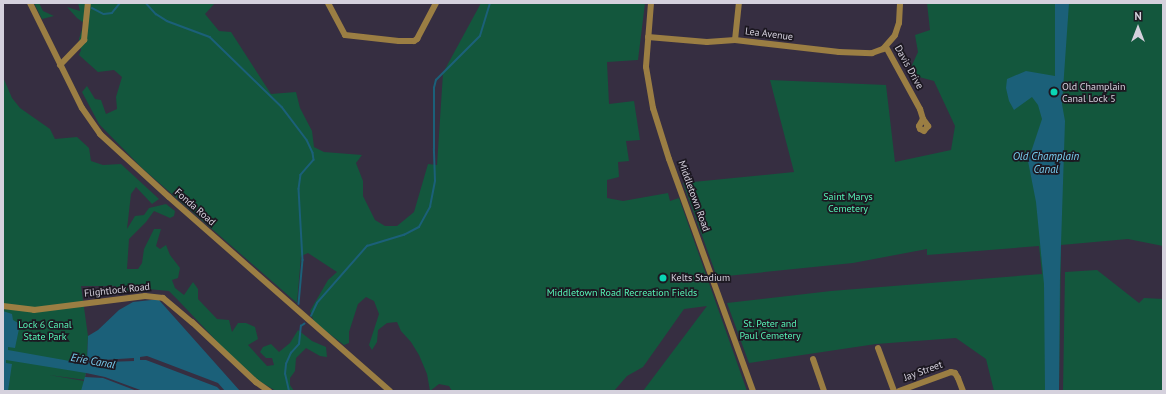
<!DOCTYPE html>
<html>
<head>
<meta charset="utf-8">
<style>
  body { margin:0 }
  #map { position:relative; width:1166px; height:394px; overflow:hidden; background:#362e41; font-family:"PT Sans",sans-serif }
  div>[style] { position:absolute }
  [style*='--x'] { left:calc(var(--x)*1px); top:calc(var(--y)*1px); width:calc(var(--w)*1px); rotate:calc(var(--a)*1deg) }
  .green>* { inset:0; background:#13573d }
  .water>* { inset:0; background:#1b6079 }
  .pier>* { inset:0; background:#362e41 }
  .stream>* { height:1.5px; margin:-0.75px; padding:0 0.75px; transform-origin:0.75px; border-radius:0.75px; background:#1b6079 }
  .minor>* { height:6px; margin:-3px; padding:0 3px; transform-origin:3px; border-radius:3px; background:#9b7e43 }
  .dots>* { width:11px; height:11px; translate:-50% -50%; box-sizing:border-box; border:2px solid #1c1821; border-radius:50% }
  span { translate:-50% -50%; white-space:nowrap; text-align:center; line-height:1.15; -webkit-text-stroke:3.5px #1c1821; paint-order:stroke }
  .street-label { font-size:10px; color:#d5d1dd }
  .poi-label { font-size:10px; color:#d5d1dd }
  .left { translate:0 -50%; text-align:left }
  .park-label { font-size:10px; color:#56f4b6 }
  .water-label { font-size:11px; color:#79cef0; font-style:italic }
  .frame { position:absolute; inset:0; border:4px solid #d5d1dd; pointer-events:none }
  .north { position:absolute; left:1118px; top:8px; width:40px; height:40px; -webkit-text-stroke:3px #1c1821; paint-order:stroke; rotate:0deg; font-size:11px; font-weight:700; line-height:16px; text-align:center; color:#d5d1dd }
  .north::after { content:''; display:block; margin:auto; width:14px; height:18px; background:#d5d1dd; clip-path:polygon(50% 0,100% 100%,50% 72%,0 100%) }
</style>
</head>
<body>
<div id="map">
  <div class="green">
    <div style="clip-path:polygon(34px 3px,39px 3px,43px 11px,54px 16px,42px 19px)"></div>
    <div style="clip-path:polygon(78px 3px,215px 3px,205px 14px,219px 31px,231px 32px,271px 94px,296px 92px,300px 108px,312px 131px,314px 147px,324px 152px,362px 155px,356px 163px,363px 181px,363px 196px,375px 220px,385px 226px,397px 226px,414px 212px,428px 164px,437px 165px,443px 73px,481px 3px,645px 3px,638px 60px,607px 62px,609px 104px,634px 101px,640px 140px,626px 141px,629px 161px,618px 162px,619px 177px,607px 180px,607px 198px,623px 201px,668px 193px,670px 201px,679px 198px,747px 391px,643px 391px,707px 306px,684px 309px,643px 367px,627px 376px,614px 391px,452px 391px,449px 386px,439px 384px,430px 391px,427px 374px,419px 355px,411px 342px,401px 331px,397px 322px,387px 323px,378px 330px,377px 342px,372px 350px,369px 345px,379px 314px,374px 301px,366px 297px,358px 304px,349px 332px,349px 343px,344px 345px,314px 322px,310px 311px,328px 280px,337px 272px,308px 253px,301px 256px,297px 303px,142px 168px,99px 124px,82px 92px,87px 86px,95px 99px,101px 100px,106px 114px,117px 109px,116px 97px,122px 77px,114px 70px,98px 72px,79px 55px,81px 50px,79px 39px,84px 23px,77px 18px,67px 7px,80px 11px)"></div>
    <div style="clip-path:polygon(927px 3px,1163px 3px,1163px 246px,1128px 239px,1061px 245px,1059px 391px,994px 391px,986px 359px,956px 338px,876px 344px,749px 363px,727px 303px,831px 291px,1042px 274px,1039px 246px,927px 255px,927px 249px,853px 263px,717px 277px,683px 183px,794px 172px,770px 80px,886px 85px,895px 162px,951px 150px,955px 126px,934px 81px,908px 74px,918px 52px,915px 35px,930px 30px)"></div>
    <div style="clip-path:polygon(3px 77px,12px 98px,20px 108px,50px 129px,55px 139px,77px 137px,89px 148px,91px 161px,103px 165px,121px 164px,159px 199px,152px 204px,136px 187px,131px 194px,127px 229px,135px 216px,144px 215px,149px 208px,166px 204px,175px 211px,174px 216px,170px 218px,154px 211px,146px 222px,129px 239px,127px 269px,138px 269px,142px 263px,144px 249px,154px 229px,161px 229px,156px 246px,160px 249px,166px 245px,170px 255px,180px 268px,178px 278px,172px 280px,175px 288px,184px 295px,193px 282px,198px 289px,198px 299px,217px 319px,229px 320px,232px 332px,238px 323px,246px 323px,255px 327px,258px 339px,248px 345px,267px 366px,274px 365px,272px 358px,266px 358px,260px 352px,263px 347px,271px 344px,279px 352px,290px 343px,298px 330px,312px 341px,326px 347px,327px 357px,320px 356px,306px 348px,296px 358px,295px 371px,290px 378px,290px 385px,294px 391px,276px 391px,259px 381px,226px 351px,177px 299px,169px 291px,148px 289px,121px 292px,121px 289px,115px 286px,81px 286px,88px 336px,86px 380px,49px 375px,84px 381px,82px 391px,3px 391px)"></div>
    <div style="clip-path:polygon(1097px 270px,1139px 303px,1144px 298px,1163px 299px,1163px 391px,1063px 391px,1065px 272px)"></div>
  </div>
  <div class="water">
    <div style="clip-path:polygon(1055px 3px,1069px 3px,1062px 104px,1065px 121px,1060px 276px,1059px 391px,1045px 391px,1044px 284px,1036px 202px,1028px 161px,1042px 119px,1038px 105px,1032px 97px,1014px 110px,1009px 101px,1006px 88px,1007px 79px,1026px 71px,1055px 76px)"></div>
    <div style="clip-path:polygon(151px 300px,159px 300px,240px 391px,81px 391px,86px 373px,6px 360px,6px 363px,12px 364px,8px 391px,3px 391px,3px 311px,12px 314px,13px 320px,20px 324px,15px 348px,8px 347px,8px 350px,81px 363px,87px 361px,88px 336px,98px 330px,119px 310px,133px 302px)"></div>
  </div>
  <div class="pier">
    <div style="clip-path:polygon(147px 356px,218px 383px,225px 391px,221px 391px,217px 387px,146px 360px,140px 360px,140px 357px)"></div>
    <div style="clip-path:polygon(134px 358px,134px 361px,81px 363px,87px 361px)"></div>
    <div style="clip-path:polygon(86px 373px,105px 377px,143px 391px,137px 391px,103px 378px,85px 377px)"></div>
  </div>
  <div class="stream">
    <div style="--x:146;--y:3;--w:15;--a:48"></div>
    <div style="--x:156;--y:14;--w:13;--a:32"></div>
    <div style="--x:167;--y:21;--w:46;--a:20.4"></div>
    <div style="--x:210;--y:37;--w:100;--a:44.2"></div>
    <div style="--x:282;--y:107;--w:41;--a:52.9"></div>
    <div style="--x:307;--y:140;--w:14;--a:65"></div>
    <div style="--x:313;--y:153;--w:7;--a:82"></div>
    <div style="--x:314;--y:160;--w:20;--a:131"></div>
    <div style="--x:301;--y:175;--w:14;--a:98"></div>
    <div style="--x:299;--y:189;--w:71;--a:86.8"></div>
    <div style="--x:303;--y:260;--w:44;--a:95.2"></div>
    <div style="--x:92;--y:8;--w:13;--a:27"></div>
    <div style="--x:104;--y:14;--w:8;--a:-7"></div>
    <div style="--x:112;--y:13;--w:13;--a:-51"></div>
    <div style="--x:311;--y:316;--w:14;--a:-65"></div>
    <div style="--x:317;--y:303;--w:76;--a:-48.7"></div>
    <div style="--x:367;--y:246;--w:39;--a:-17"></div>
    <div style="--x:404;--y:235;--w:17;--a:-28"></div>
    <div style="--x:419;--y:227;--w:23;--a:-61"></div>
    <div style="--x:430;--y:207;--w:26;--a:-79"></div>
    <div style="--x:435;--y:181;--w:32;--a:-92"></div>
    <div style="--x:434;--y:149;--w:61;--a:-90"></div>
    <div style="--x:434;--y:88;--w:8;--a:-76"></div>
    <div style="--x:436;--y:80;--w:62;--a:-45"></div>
    <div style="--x:480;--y:36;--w:34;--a:-73"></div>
    <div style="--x:289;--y:391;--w:17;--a:-103"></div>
    <div style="--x:285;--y:374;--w:10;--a:-84"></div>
    <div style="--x:286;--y:364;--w:12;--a:-66"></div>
    <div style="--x:291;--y:353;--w:12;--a:-48"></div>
    <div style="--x:299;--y:344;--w:18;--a:-84"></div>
    <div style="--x:301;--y:326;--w:4;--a:-34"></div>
  </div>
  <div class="minor">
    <div style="--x:30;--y:3;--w:117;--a:63.7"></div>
    <div style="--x:82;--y:108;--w:32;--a:55"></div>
    <div style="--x:100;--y:134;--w:93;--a:42.4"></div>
    <div style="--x:169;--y:197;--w:294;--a:41.3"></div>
    <div style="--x:328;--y:3;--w:36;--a:62"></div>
    <div style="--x:345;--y:35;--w:54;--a:6.3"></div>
    <div style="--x:399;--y:41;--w:15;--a:0"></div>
    <div style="--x:414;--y:41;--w:4;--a:-34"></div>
    <div style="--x:417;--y:39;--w:41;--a:-62.2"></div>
    <div style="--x:651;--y:3;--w:64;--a:94.5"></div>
    <div style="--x:646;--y:67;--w:42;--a:80.3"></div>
    <div style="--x:653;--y:108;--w:53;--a:72.6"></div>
    <div style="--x:669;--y:159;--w:247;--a:70.1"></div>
    <div style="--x:648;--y:37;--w:59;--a:4.8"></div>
    <div style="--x:707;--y:42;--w:28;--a:-4"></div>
    <div style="--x:735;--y:40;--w:105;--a:6.6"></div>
    <div style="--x:839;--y:52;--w:33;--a:2"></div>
    <div style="--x:872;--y:53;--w:12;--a:-20"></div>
    <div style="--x:883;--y:49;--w:18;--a:-49"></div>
    <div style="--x:895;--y:35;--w:13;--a:-72"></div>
    <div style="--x:899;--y:23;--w:20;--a:-87"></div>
    <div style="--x:735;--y:40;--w:37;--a:-84"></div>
    <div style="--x:886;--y:47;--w:71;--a:61.3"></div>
    <div style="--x:920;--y:109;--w:10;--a:73"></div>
    <div style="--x:60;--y:65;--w:35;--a:-46"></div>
    <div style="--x:84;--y:40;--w:37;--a:-84"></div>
    <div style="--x:923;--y:119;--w:9;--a:54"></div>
    <div style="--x:928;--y:126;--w:6;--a:129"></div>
    <div style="--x:924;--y:131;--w:4;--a:-153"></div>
    <div style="--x:920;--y:129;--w:3;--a:-108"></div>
    <div style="--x:919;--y:126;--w:8;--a:-60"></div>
    <div style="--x:3;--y:306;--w:31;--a:7"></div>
    <div style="--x:34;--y:310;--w:112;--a:-7.2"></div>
    <div style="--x:145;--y:296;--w:18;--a:6"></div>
    <div style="--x:163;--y:298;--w:38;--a:40"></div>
    <div style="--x:192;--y:322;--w:88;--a:43.2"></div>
    <div style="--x:256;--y:382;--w:16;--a:35"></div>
    <div style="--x:878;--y:348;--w:46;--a:69.6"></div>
    <div style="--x:813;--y:359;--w:34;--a:71"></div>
    <div style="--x:899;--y:391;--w:55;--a:-20.1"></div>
    <div style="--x:951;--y:372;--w:4;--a:14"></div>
    <div style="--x:955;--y:373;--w:6;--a:59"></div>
    <div style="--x:958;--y:378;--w:14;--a:69"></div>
  </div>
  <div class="dots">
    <div style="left:1054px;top:92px;background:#0ad5b5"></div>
    <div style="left:663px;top:278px;background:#0ad5b5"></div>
  </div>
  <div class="street-label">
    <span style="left:769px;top:34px;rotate:7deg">Lea Avenue</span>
    <span style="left:909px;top:67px;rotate:61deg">Davis Drive</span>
    <span style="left:694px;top:196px;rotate:70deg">Middletown Road</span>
    <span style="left:195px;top:207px;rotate:41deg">Fonda Road</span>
    <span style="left:117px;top:290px;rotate:-6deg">Flightlock Road</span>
    <span style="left:923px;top:371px;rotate:-20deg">Jay Street</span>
  </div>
  <div class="poi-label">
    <span class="left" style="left:1062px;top:92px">Old Champlain<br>Canal Lock 5</span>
    <span class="left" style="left:671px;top:278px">Kelts Stadium</span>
  </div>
  <div class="park-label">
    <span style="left:848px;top:202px">Saint Marys<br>Cemetery</span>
    <span style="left:622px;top:293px">Middletown Road Recreation Fields</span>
    <span style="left:770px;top:329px">St. Peter and<br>Paul Cemetery</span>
    <span style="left:45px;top:330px">Lock 6 Canal<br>State Park</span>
  </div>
  <div class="water-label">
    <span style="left:1046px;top:163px">Old Champlain<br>Canal</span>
    <span style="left:93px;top:361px;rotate:10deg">Erie Canal</span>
  </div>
  <div class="frame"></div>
  <div class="north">N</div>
</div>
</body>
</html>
